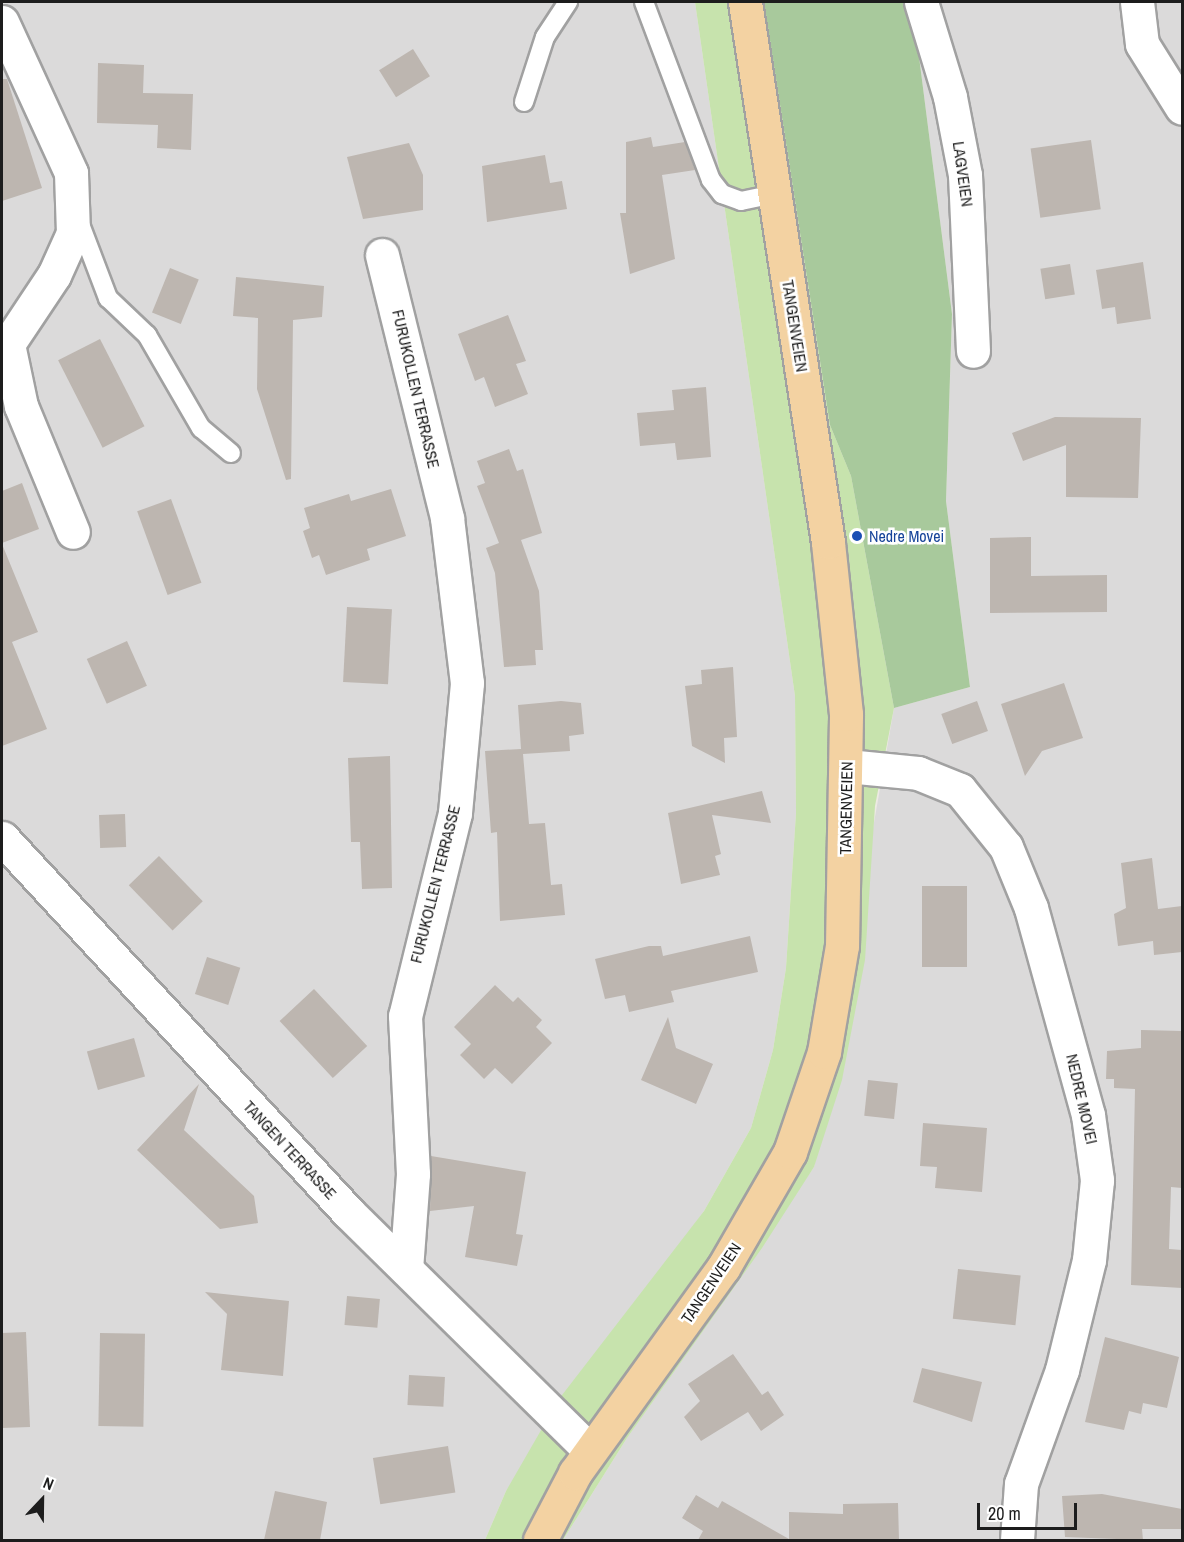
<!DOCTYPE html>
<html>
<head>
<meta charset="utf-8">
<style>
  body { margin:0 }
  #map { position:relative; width:1184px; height:1542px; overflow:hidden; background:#edeae3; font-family:"Archivo Narrow",sans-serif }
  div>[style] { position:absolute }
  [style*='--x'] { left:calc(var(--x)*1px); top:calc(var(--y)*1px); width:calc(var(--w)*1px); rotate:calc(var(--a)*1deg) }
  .residential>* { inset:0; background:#dbdada }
  .grass>* { inset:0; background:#c7e3ad }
  .forest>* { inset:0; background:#a8c99c }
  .building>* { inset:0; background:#bdb6b0; transform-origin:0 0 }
  .roads { filter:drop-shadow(2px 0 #a1a1a1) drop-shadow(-2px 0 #a1a1a1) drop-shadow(0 2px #a1a1a1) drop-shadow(0 -2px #a1a1a1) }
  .service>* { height:18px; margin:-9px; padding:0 9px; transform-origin:9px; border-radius:9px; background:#fff }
  .minor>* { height:33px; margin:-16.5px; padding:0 16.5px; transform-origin:16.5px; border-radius:16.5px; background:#fff }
  .primary>* { height:33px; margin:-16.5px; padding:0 16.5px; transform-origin:16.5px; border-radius:16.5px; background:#f3d2a2 }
  .dots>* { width:16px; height:16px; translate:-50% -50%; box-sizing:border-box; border:3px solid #fff; border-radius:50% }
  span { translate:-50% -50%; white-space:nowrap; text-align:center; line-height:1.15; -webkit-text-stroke:5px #fff; paint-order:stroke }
  .street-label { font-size:16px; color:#1d1d1d }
  .transit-label { font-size:16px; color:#164399 }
  .left { translate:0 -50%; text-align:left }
  .frame { position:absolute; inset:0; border:3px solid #1d1d1d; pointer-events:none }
  .north { position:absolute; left:12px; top:1470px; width:60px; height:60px; -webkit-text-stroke:4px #fff; paint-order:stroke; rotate:22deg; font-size:16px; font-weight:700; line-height:24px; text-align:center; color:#1d1d1d }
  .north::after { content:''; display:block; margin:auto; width:21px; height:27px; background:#1d1d1d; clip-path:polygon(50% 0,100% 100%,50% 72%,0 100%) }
  .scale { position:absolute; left:977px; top:1503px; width:100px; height:27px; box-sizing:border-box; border:3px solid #1d1d1d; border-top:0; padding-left:8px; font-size:18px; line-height:21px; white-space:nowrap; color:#1d1d1d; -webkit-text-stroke:4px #fff; paint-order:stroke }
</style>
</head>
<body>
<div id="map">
  <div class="residential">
    <div style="clip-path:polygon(2px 2px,695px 2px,795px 696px,796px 813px,786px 968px,773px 1050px,751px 1128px,704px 1211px,506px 1491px,485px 1540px,2px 1540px)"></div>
    <div style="clip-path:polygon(912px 2px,1182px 2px,1182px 1540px,563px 1540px,627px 1438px,814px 1167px,894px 708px,970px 687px,946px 501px,952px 314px)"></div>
  </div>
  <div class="grass">
    <div style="clip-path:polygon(695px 2px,764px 2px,830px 425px,851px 476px,894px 708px,875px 806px,865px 960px,842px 1080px,814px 1167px,762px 1248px,627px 1438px,563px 1540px,485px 1540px,506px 1491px,559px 1399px,704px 1211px,751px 1128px,773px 1050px,786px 968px,796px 813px,795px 696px)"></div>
  </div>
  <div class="forest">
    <div style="clip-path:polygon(764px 2px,912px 2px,952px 314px,946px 501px,970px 687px,894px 708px,851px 476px,830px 425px)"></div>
  </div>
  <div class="building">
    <div style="left:413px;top:49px;width:32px;height:40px;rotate:58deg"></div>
    <div style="clip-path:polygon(98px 63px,144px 65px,143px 93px,193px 94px,191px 150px,157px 148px,158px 125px,97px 123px)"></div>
    <div style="clip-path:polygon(2px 79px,7px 79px,42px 188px,2px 201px)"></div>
    <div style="clip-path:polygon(651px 137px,653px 147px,685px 142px,695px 170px,662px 175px,675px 259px,630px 274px,620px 213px,626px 213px,626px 142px)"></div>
    <div style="left:1091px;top:140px;width:70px;height:61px;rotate:82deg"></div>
    <div style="clip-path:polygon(409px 143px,423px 175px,423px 210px,363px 219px,347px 157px)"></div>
    <div style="clip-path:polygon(545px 155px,550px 183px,562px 181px,567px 209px,487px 222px,482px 166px)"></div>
    <div style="clip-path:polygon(1143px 262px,1151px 319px,1117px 324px,1115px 307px,1102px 309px,1096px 270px)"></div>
    <div style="left:1070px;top:264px;width:31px;height:30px;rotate:81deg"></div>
    <div style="left:170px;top:268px;width:31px;height:48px;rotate:22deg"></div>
    <div style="clip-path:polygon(236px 277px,324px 286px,322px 317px,293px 320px,291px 479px,286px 480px,257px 389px,258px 318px,233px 316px)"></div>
    <div style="clip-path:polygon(508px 315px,526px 361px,516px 364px,528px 394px,495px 407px,484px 377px,475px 381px,458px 334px)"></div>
    <div style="left:100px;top:339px;width:98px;height:47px;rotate:63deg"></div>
    <div style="clip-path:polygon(706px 387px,711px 457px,677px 460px,675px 443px,640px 446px,637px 413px,674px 410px,672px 390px)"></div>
    <div style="clip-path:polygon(1055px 417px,1141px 418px,1138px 498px,1066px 497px,1066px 445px,1023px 461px,1012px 433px)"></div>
    <div style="clip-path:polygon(509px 449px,517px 471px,523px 469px,542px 533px,521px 540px,539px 591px,543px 650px,535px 650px,536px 665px,504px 667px,495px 573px,486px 548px,499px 543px,477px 486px,485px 483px,477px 461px)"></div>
    <div style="clip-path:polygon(22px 483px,39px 529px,2px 543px,2px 491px)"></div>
    <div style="clip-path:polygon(391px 489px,406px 536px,367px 549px,370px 560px,326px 575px,319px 555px,312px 558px,303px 531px,310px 528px,304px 508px,349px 494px,351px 501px)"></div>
    <div style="left:171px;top:499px;width:89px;height:36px;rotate:70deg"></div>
    <div style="clip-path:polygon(1031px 537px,1031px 576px,1107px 575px,1107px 612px,990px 613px,990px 538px)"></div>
    <div style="clip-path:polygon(2px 544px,38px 632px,12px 642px,47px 729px,2px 746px)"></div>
    <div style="left:347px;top:607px;width:45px;height:75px;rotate:3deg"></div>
    <div style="left:127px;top:641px;width:49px;height:44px;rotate:66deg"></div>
    <div style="clip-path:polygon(733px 667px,737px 737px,724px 738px,725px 763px,692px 746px,685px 686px,702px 684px,701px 670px)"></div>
    <div style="clip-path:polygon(1064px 683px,1083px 738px,1042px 751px,1025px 776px,1001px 704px)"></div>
    <div style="clip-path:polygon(561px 701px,581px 703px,584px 734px,569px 736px,570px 751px,523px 754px,529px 824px,545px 823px,551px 885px,562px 884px,565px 915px,500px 921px,497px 832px,491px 833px,485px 751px,521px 749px,518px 705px)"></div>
    <div style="left:977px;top:701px;width:32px;height:38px;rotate:70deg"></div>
    <div style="clip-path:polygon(390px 756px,392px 888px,362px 889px,360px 842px,351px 842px,348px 758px)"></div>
    <div style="clip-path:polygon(762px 791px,771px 823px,712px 815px,721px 854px,715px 856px,720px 875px,681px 884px,668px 813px)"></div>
    <div style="left:125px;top:814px;width:33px;height:26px;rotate:88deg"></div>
    <div style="left:159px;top:856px;width:63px;height:42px;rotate:46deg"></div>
    <div style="clip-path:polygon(1152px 858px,1158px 909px,1182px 906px,1182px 952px,1154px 955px,1153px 941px,1118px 946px,1114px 914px,1126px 908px,1121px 863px)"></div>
    <div style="left:922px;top:886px;width:45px;height:81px"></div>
    <div style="clip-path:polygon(750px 936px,758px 972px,671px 991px,674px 1002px,629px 1012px,625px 995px,605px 999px,595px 959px,649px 946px,661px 946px,663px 956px)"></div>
    <div style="left:207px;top:957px;width:35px;height:39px;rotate:18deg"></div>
    <div style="clip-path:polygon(495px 985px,513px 1002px,518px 997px,542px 1020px,536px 1027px,552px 1043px,512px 1084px,495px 1068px,484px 1079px,460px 1055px,471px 1044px,454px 1027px)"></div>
    <div style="left:314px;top:989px;width:78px;height:47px;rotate:47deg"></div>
    <div style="clip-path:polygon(668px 1017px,676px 1048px,713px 1064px,696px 1104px,641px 1080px)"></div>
    <div style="clip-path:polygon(1141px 1030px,1182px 1031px,1182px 1188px,1171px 1187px,1169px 1249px,1182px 1250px,1182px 1288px,1131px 1285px,1135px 1089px,1114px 1088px,1114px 1079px,1106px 1079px,1107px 1051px,1141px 1048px)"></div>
    <div style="left:134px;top:1038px;width:40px;height:49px;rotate:74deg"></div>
    <div style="left:868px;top:1080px;width:30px;height:36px;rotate:6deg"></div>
    <div style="clip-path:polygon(199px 1084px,184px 1130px,254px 1196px,258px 1223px,220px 1229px,137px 1150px)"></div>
    <div style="clip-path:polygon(923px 1123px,987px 1128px,982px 1192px,935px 1188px,937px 1167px,920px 1166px)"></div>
    <div style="clip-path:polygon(431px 1156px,526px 1172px,516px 1234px,523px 1235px,517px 1266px,465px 1257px,474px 1206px,430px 1211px)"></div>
    <div style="left:958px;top:1269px;width:63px;height:50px;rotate:6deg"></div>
    <div style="clip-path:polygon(205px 1292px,289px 1301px,283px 1376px,221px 1370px,227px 1314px)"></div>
    <div style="left:347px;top:1296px;width:33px;height:29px;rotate:5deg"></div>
    <div style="clip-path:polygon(26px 1332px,30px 1427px,2px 1428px,2px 1333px)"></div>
    <div style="left:100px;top:1333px;width:45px;height:93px;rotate:1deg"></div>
    <div style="clip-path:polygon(1105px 1337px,1179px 1357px,1167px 1408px,1143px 1403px,1141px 1414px,1129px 1411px,1124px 1430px,1085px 1422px)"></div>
    <div style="clip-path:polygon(733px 1354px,762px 1395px,768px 1391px,784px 1415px,761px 1431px,748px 1412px,701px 1441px,684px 1417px,700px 1401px,688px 1384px)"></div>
    <div style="clip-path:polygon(922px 1368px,982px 1382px,972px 1422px,913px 1402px)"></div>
    <div style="left:409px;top:1375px;width:36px;height:30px;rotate:3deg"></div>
    <div style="left:448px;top:1446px;width:47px;height:76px;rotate:81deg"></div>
    <div style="clip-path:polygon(275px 1491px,327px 1502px,320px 1540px,264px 1540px)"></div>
    <div style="clip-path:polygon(1102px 1494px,1182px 1509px,1182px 1529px,1142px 1529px,1143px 1540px,1065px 1537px,1062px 1496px)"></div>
    <div style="clip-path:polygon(696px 1495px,718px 1508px,722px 1501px,789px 1539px,789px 1512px,843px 1514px,843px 1504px,898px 1503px,899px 1540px,698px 1540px,703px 1531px,682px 1518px)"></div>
  </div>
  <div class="roads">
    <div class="service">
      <div style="--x:644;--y:2;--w:190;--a:69.4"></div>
      <div style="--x:711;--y:180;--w:18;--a:52"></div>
      <div style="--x:722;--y:194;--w:20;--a:20"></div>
      <div style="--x:741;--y:201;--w:34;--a:-12"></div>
      <div style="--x:524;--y:102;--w:68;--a:-72.1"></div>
      <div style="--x:545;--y:37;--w:42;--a:-56.7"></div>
      <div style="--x:78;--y:219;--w:85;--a:69.2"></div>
      <div style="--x:108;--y:298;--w:54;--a:43.5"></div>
      <div style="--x:147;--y:335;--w:108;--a:59.9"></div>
      <div style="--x:201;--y:428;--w:39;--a:40"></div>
    </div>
    <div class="minor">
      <div style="--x:921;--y:2;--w:99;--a:73"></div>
      <div style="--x:950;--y:97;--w:79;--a:79.1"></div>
      <div style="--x:965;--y:175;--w:176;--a:87.4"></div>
      <div style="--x:1137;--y:2;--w:42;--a:83.2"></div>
      <div style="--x:1142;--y:44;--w:75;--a:58"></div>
      <div style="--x:2;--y:22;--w:166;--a:65.4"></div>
      <div style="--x:71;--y:173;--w:60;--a:88.1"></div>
      <div style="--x:73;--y:233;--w:46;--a:114.3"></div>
      <div style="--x:54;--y:275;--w:83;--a:123.7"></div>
      <div style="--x:8;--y:344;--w:63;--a:78.2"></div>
      <div style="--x:21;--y:406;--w:136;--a:67.6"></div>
      <div style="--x:382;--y:255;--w:271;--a:76.1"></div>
      <div style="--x:447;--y:518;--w:166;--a:83.1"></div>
      <div style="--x:467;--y:683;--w:131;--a:95.3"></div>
      <div style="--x:455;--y:813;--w:209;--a:103.8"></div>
      <div style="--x:405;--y:1016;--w:158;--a:87.1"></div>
      <div style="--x:413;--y:1174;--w:95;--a:94.2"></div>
      <div style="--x:847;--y:766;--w:71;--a:5.6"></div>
      <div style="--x:918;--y:773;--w:45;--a:22"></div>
      <div style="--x:960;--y:790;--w:73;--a:51.1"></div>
      <div style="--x:1006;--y:847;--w:66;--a:67.7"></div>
      <div style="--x:1031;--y:908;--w:215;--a:74.6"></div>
      <div style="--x:1088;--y:1115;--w:66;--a:82.1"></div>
      <div style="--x:1097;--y:1180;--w:80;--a:95.7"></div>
      <div style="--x:1089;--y:1260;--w:113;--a:103.8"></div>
      <div style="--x:1062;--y:1370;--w:121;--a:109.8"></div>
      <div style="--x:1021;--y:1484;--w:56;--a:94.1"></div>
      <div style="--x:2;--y:838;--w:510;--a:47.23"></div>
      <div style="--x:348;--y:1212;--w:339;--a:44.6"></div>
    </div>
    <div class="primary">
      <div style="--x:540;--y:1540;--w:76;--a:-62.4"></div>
      <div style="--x:575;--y:1473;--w:253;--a:-54.2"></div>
      <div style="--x:723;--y:1268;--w:134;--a:-60"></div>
      <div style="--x:790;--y:1152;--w:106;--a:-71.2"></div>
      <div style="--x:824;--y:1052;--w:108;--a:-80.4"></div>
      <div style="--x:842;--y:946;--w:232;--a:-89"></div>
      <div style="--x:846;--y:714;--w:173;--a:-96"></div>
      <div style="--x:828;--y:542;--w:546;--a:-98.74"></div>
    </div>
  </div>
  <div class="dots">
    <div style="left:857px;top:536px;background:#1a4fb4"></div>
  </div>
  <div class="street-label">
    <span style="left:963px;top:174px;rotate:82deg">LAGVEIEN</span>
    <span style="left:795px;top:326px;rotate:81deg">TANGENVEIEN</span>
    <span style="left:416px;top:389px;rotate:77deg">FURUKOLLEN TERRASSE</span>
    <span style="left:846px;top:808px;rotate:-89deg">TANGENVEIEN</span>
    <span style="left:435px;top:884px;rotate:-76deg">FURUKOLLEN TERRASSE</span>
    <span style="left:1082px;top:1099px;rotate:77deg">NEDRE MOVEI</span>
    <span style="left:290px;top:1150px;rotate:47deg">TANGEN TERRASSE</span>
    <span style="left:711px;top:1283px;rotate:-56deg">TANGENVEIEN</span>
  </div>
  <div class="transit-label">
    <span class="left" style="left:869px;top:536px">Nedre Movei</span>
  </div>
  <div class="frame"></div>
  <div class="north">N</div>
  <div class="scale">20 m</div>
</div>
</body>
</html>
